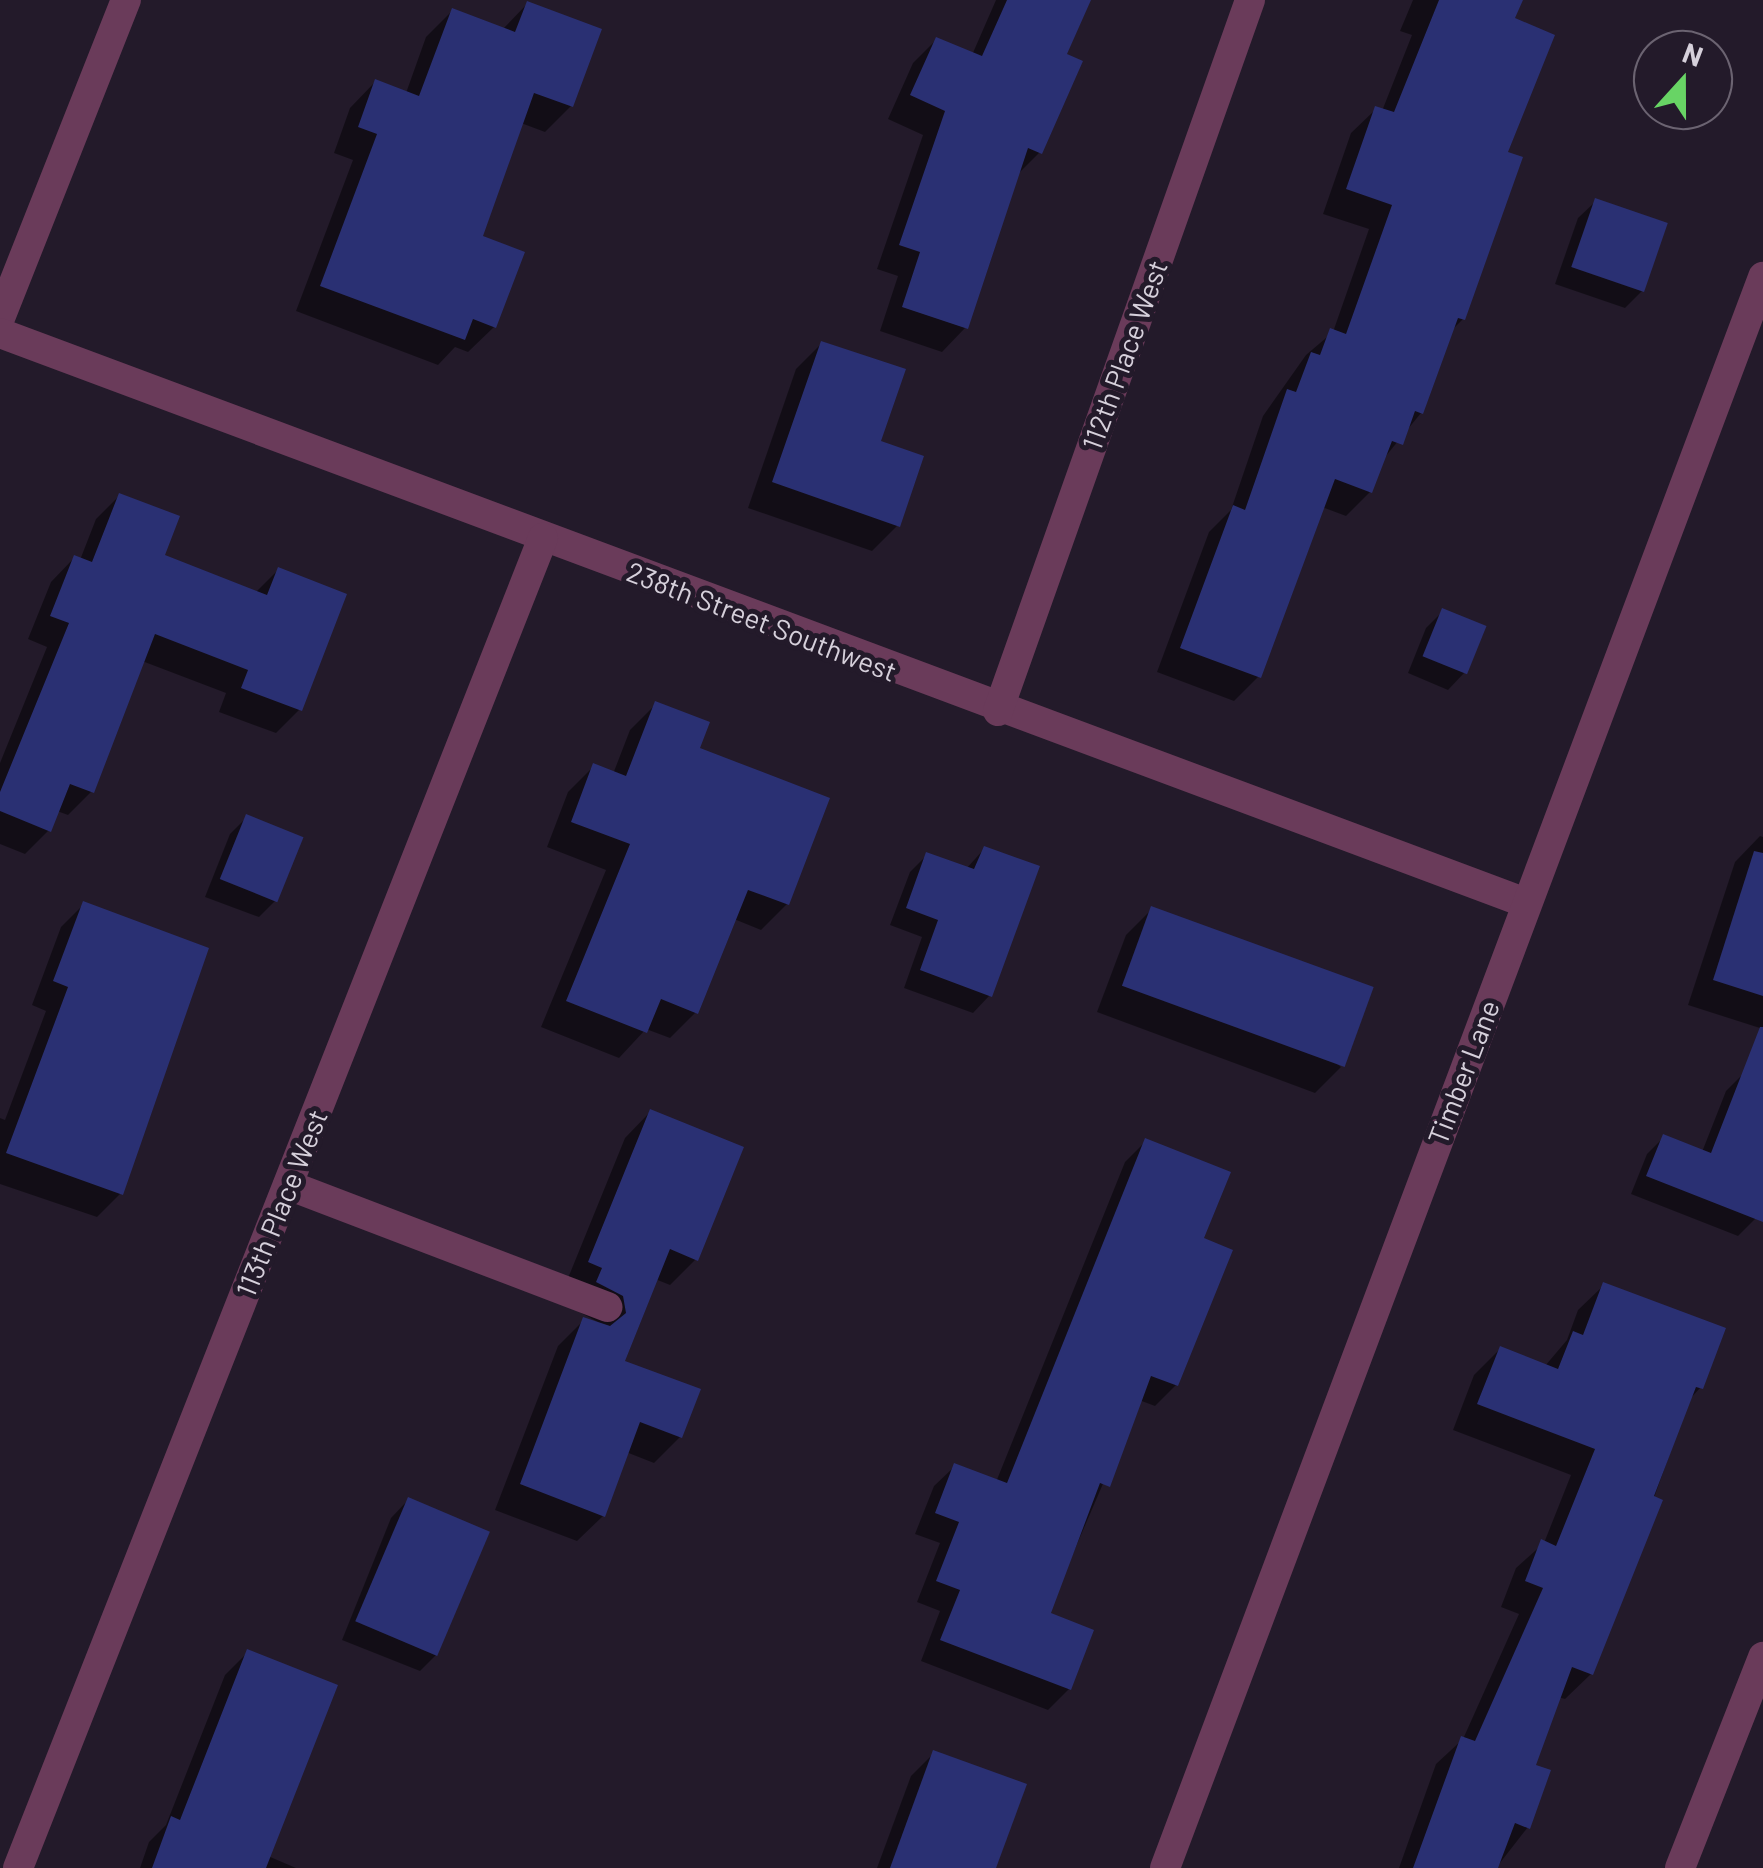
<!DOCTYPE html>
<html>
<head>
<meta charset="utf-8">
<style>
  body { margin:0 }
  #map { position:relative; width:1763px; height:1868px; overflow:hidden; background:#231a2a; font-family:Barlow,sans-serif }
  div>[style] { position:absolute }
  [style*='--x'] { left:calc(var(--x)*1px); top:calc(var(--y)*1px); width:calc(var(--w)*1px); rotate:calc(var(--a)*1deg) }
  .shadow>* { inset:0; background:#0007 }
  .building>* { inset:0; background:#2a3073; transform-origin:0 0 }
  .minor>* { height:30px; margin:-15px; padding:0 15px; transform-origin:15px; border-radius:15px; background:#6a3b5a }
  span { translate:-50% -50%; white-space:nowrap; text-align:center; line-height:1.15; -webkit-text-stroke:10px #231a2a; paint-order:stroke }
  .street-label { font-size:28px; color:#d6d0db }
  .north { position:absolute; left:1633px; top:30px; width:100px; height:100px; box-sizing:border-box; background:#231a2a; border:2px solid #6b6371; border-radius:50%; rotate:21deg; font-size:28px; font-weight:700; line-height:40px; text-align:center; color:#d6d0db }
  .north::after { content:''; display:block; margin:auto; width:35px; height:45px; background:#68d465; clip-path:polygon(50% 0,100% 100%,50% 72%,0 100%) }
</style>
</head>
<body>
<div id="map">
  <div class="shadow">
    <div style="clip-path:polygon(996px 0,1088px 0,1064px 55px,1040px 152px,1016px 176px,965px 328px,942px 352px,880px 331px,898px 276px,877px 269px,923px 135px,888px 119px,913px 63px,936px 40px,972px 55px)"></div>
    <div style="clip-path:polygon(1413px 0,1520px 0,1512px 20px,1505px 154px,1463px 319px,1451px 331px,1421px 413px,1381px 462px,1370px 492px,1346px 516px,1322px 507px,1259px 676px,1234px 701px,1157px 672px,1209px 532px,1231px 510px,1263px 416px,1306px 355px,1333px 332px,1369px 229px,1323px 214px,1351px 133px,1376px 109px,1382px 111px,1412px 35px,1400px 31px)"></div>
    <div style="clip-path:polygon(527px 4px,571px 106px,545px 132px,521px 123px,480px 238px,494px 327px,468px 352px,455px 347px,438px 365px,296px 311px,353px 160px,334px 153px,350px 108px,375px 82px,406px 93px,426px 37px,452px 11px,502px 30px)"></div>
    <div style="clip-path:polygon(1596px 201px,1642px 291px,1625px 308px,1555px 284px,1578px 218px)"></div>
    <div style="clip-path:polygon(821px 344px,878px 442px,898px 525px,872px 551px,748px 508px,796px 369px)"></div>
    <div style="clip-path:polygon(120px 495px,161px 557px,255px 593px,278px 570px,344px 595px,299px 710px,276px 733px,219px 712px,226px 693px,142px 661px,91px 792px,68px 815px,57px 811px,49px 830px,25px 854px,0 844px,0 763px,47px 647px,28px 639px,51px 582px,74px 558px,80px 560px,96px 519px)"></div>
    <div style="clip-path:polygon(1443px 611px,1465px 672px,1448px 690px,1408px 673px,1426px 628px)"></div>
    <div style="clip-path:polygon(656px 704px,697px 750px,787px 904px,761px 930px,734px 919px,696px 1012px,670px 1038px,646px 1029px,619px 1058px,541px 1027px,606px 870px,547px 847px,568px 792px,594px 766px,613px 774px,630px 730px)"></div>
    <div style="clip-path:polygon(247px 817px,276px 900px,259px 917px,205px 897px,230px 834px)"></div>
    <div style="clip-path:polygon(1760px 836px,1763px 837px,1763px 1029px,1688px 1005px,1735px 862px)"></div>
    <div style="clip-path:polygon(984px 849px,990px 995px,973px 1013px,904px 988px,922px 937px,890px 925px,910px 872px,927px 855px,966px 869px)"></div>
    <div style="clip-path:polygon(84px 904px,121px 1193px,97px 1217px,0 1184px,0 1118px,5px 1120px,46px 1011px,32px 1005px,61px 927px)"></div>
    <div style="clip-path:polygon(1152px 909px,1341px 1067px,1315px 1093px,1097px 1012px,1126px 935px)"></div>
    <div style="clip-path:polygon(1744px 1073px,1763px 1081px,1763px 1198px,1755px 1219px,1738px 1236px,1631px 1194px,1647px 1154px,1664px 1137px,1702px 1152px,1726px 1091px)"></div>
    <div style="clip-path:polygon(650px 1112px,696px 1259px,670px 1285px,655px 1279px,622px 1362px,680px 1437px,654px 1463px,626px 1452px,603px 1516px,577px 1541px,495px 1510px,558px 1346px,584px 1320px,598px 1322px,572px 1308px,564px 1288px,625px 1138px)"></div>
    <div style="clip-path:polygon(1146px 1141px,1201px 1239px,1176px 1385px,1155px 1406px,1139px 1400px,1047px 1614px,1069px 1689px,1048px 1710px,921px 1661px,940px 1611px,917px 1602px,940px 1543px,915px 1534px,934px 1486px,955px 1466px,996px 1482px,1125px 1162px)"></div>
    <div style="clip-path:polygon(1604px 1285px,1700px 1388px,1689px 1400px,1591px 1674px,1565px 1699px,1558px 1697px,1532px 1767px,1528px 1827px,1496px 1868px,1399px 1868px,1436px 1764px,1463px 1739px,1519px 1614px,1501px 1607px,1516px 1568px,1544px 1543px,1571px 1475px,1453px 1430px,1474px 1375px,1500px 1349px,1545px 1366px,1567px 1340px,1578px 1310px)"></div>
    <div style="clip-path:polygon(408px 1500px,437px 1654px,420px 1671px,342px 1640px,391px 1518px)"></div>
    <div style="clip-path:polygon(248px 1652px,268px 1856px,296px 1868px,140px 1868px,149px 1842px,166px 1825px,225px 1675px)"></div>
    <div style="clip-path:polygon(934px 1753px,993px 1868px,877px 1868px,911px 1776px)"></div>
  </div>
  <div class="building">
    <div style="clip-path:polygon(1007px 0,1091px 0,1067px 54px,1083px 61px,1042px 154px,1028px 148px,968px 329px,902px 307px,920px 252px,899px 245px,945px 111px,910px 95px,936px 37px,982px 56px)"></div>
    <div style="clip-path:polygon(1439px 0,1523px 0,1515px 18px,1555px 35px,1508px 152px,1523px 157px,1465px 320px,1458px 318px,1423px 414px,1415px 411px,1403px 445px,1392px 441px,1372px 493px,1335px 479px,1261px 678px,1180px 648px,1233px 505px,1245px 510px,1287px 389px,1296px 392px,1311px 352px,1320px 355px,1330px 328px,1346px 334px,1392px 205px,1346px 189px,1375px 106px,1394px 112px)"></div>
    <div style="clip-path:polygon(527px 1px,602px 29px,573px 107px,534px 93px,483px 236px,525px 252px,496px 328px,473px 319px,465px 340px,320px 286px,377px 134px,358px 127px,375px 79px,419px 96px,452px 8px,515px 32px)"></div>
    <div style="left:1595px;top:198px;width:77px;height:73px;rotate:19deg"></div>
    <div style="clip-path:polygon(821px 341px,906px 369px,881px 441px,924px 456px,900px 527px,772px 482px)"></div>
    <div style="clip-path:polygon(119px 493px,180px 516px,165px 555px,267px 595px,278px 567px,347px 594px,302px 711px,241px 688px,248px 670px,155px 634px,94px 793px,70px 784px,51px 832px,0 811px,0 792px,69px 623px,50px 616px,74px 555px,92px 562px)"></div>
    <div style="left:1442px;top:608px;width:48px;height:52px;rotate:22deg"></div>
    <div style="clip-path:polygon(655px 701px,710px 722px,700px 748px,830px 798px,789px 905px,748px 890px,698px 1014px,661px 999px,647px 1033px,566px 1001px,630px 844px,571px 822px,593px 763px,626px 776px)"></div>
    <div style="left:246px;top:814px;width:62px;height:70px;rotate:22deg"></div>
    <div style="clip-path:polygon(984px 846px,1040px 866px,992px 997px,920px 970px,938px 920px,906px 908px,926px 852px,974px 869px)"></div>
    <div style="clip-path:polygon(1754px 851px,1763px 853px,1763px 996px,1713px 980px)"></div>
    <div style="clip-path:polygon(83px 901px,209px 948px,123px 1195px,6px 1153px,68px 987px,53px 981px)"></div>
    <div style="left:1151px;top:906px;width:237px;height:85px;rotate:20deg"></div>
    <div style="clip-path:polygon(1760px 1027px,1763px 1027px,1763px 1222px,1646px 1176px,1663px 1134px,1711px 1153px)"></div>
    <div style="clip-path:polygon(650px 1109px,744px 1147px,698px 1261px,670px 1249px,625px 1361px,701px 1389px,682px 1438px,640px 1422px,605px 1517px,520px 1484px,583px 1317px,610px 1326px,626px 1313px,623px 1296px,596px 1282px,602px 1268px,588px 1262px)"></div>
    <div style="clip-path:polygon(1145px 1138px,1231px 1172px,1204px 1238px,1233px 1250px,1178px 1386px,1151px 1376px,1110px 1487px,1100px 1483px,1051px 1613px,1094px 1630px,1071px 1690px,940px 1640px,960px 1590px,936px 1581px,959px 1522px,935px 1513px,954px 1463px,1007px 1483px)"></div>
    <div style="clip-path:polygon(1603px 1282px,1726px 1328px,1703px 1389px,1696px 1387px,1654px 1496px,1663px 1500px,1593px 1675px,1572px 1667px,1536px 1765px,1551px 1770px,1530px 1829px,1515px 1823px,1498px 1868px,1413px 1868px,1461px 1736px,1475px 1741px,1543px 1588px,1525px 1581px,1541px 1539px,1556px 1546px,1595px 1449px,1477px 1404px,1500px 1346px,1558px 1369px,1573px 1331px,1583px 1335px)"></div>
    <div style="left:408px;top:1497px;width:89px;height:135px;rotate:23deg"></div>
    <div style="clip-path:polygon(247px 1649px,338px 1685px,266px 1868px,152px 1868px,171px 1816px,180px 1820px)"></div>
    <div style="clip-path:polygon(933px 1750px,1027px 1784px,996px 1868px,890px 1868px)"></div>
  </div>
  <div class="minor">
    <div style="--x:0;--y:318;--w:342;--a:-68.4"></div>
    <div style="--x:0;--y:333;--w:1629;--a:20.48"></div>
    <div style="--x:998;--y:711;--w:754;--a:-70.48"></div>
    <div style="--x:288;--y:1185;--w:342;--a:20.9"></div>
    <div style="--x:18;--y:1868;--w:1430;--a:-68.46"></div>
    <div style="--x:1165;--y:1868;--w:1700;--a:-69.4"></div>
    <div style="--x:1680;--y:1868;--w:227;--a:-68.5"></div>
  </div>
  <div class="street-label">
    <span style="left:1124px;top:355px;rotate:-70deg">112th Place West</span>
    <span style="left:762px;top:621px;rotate:21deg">238th Street Southwest</span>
    <span style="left:1463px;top:1072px;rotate:-69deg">Timber Lane</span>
    <span style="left:281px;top:1203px;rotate:-68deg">113th Place West</span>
  </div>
  <div class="north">N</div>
</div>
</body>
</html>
